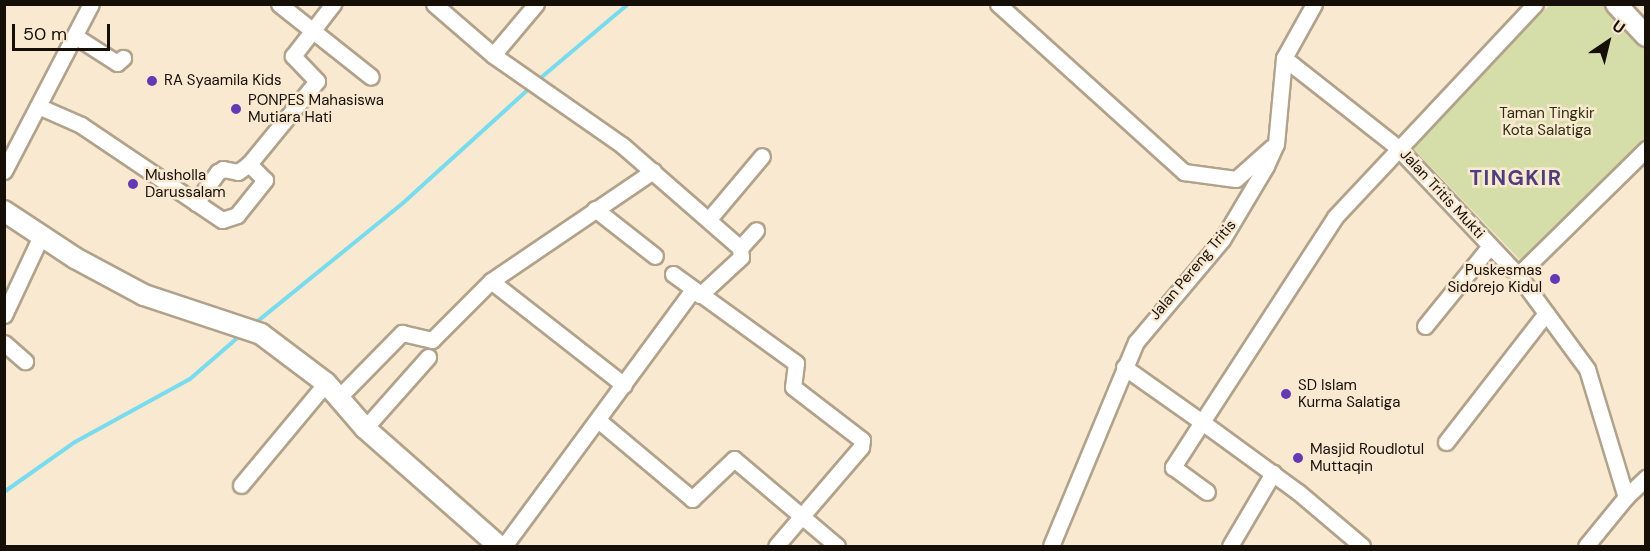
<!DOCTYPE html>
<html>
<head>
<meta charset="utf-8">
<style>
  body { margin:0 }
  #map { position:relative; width:1650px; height:551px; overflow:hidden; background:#f9e9d1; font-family:"DM Sans",sans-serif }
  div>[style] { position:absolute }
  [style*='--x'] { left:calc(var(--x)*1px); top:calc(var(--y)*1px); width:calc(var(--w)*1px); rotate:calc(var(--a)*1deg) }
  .green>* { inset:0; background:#d5dda8 }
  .stream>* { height:4px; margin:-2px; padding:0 2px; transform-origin:2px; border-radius:2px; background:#78dbee }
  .roads { filter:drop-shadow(2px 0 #b1a28b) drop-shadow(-2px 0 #b1a28b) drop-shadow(0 2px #b1a28b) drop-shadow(0 -2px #b1a28b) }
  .minor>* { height:15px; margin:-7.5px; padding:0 7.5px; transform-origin:7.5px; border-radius:7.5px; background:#fff }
  .tertiary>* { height:20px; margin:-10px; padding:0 10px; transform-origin:10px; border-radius:10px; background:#fff }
  .dots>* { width:16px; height:16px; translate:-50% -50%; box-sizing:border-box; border:3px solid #f9e9d1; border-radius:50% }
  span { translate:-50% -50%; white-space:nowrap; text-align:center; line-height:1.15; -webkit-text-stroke:5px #f9e9d1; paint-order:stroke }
  .poi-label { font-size:15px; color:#150f07 }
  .left { translate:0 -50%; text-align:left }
  .right { translate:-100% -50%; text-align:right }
  .park-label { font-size:15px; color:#2d3010 }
  .street-label { font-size:15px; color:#150f07 }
  .district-label { font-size:21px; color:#4f3e7c; font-weight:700; letter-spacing:1.5px }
  .frame { position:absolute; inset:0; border:6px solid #150f07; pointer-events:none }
  .north { position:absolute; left:1578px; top:12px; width:60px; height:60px; -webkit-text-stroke:4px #f9e9d1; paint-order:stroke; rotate:35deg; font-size:16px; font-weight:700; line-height:24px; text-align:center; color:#150f07 }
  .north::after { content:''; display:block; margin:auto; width:21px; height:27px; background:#150f07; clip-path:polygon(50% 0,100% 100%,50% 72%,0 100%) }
  .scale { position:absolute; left:12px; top:24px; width:98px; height:27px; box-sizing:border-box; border:3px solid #150f07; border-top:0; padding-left:8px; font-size:18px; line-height:21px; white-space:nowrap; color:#150f07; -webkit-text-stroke:4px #f9e9d1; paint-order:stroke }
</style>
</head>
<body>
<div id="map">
  <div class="green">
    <div style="clip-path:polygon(1550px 5px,1605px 5px,1645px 46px,1645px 142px,1521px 261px,1406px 141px)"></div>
  </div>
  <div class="stream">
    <div style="--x:537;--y:81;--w:119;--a:-40.2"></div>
    <div style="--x:253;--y:325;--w:193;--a:-39.1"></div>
    <div style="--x:403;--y:203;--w:174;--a:-42.2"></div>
    <div style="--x:4;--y:492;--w:87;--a:-35.2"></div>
    <div style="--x:75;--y:442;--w:131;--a:-28.7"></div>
    <div style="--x:190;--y:379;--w:69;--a:-40.9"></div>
  </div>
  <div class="roads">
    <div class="minor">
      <div style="--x:279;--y:4;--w:117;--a:38.4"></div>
      <div style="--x:434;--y:4;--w:78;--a:40.8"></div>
      <div style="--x:493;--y:55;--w:157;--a:34.9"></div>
      <div style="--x:622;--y:145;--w:157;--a:41.1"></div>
      <div style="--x:740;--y:248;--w:9;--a:84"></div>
      <div style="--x:741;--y:257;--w:56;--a:137.2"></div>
      <div style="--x:998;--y:4;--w:251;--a:42.1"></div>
      <div style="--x:1184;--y:172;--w:52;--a:7.7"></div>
      <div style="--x:1236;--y:179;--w:48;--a:-41.6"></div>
      <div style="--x:75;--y:36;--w:50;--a:32.7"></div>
      <div style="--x:117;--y:63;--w:8;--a:-40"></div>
      <div style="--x:493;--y:55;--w:67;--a:-49.9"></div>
      <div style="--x:1284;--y:58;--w:144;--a:38.2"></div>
      <div style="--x:1397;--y:147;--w:176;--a:46.6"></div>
      <div style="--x:1518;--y:275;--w:117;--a:53.7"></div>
      <div style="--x:1587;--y:369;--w:134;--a:73.1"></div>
      <div style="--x:1626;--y:497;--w:63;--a:129.2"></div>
      <div style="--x:38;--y:106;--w:47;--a:23.8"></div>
      <div style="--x:81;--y:125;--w:170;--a:34"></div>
      <div style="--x:222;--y:220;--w:16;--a:-18"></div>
      <div style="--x:237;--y:215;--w:45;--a:-51.3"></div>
      <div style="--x:265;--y:180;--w:23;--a:-135"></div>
      <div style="--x:4;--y:171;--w:188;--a:-62.5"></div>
      <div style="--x:196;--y:203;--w:38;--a:-55"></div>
      <div style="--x:218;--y:172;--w:6;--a:-31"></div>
      <div style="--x:223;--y:169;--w:15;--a:11"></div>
      <div style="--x:238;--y:172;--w:14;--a:-36"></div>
      <div style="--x:249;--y:164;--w:107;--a:-50.7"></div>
      <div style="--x:317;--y:81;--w:35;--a:-134"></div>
      <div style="--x:293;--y:56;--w:66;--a:-52.4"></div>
      <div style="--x:595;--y:209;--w:76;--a:38.1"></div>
      <div style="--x:709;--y:219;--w:82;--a:-49.9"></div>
      <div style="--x:740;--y:248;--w:24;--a:-48"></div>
      <div style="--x:673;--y:274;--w:152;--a:35.9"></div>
      <div style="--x:796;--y:363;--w:24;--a:97"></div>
      <div style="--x:793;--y:387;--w:87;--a:37.5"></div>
      <div style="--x:862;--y:440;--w:7;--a:98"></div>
      <div style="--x:861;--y:447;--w:130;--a:130.6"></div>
      <div style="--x:1518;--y:275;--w:180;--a:-44.5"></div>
      <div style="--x:4;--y:315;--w:87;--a:-64.9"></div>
      <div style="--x:1425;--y:326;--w:103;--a:-50.9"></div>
      <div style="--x:4;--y:343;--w:28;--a:41"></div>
      <div style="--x:1124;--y:367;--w:95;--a:35.2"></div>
      <div style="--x:1202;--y:422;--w:54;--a:122.8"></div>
      <div style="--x:1173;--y:467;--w:42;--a:36.3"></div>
      <div style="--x:624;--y:385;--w:169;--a:-142"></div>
      <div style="--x:491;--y:281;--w:196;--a:-34.2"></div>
      <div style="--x:339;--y:397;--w:90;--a:-45.5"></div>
      <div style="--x:402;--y:333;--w:31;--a:13"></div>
      <div style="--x:432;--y:340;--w:83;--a:-45"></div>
      <div style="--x:598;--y:420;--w:123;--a:40"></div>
      <div style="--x:692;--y:499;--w:58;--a:-43.6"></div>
      <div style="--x:734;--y:459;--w:135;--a:40.2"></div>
      <div style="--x:365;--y:428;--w:95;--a:-48.4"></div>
      <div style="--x:1446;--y:442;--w:163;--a:-52.2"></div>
      <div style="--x:241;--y:485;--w:133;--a:-50.2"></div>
      <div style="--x:1626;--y:497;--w:28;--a:-44"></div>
      <div style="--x:504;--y:546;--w:318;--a:-53.6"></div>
      <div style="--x:1051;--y:546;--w:221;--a:-67.4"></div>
      <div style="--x:1136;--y:342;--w:133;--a:-49.9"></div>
      <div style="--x:1222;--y:240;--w:86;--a:-59.3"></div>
      <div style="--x:1266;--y:166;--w:24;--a:-66"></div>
      <div style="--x:1276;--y:144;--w:86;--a:-84.7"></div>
      <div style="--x:1284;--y:58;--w:62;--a:-60.9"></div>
      <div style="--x:1230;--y:546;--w:85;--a:-59.5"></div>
      <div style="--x:1362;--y:546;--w:84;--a:-139.8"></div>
      <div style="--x:1298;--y:492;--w:119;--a:-143.9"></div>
      <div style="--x:1202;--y:422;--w:244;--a:-57"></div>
      <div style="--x:1335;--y:217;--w:292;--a:-46.8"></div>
    </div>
    <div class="tertiary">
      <div style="--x:1616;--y:4;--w:44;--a:46.8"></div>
      <div style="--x:4;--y:211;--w:85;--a:33.5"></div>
      <div style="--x:75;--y:258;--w:78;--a:28.2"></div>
      <div style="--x:144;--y:295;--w:123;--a:18.4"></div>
      <div style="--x:261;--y:334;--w:81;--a:37"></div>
      <div style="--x:326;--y:383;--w:60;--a:49.1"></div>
      <div style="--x:365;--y:428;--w:179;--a:41.4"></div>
    </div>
  </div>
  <div class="dots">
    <div style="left:152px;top:81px;background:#633ab2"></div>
    <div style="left:236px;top:109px;background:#633ab2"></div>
    <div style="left:133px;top:184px;background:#633ab2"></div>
    <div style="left:1555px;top:279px;background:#633ab2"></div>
    <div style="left:1286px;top:394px;background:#633ab2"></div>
    <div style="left:1298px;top:458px;background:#633ab2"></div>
  </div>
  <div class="poi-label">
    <span class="left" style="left:164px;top:81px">RA Syaamila Kids</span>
    <span class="left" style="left:248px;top:109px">PONPES Mahasiswa<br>Mutiara Hati</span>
    <span class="left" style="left:145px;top:184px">Musholla<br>Darussalam</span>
    <span class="right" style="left:1542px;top:279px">Puskesmas<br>Sidorejo Kidul</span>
    <span class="left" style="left:1298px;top:394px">SD Islam<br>Kurma Salatiga</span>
    <span class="left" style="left:1310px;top:458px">Masjid Roudlotul<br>Muttaqin</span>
  </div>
  <div class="park-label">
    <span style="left:1547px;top:122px">Taman Tingkir<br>Kota Salatiga</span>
  </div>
  <div class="street-label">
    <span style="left:1442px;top:194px;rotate:47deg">Jalan Tritis Mukti</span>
    <span style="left:1193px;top:270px;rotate:-50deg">Jalan Pereng Tritis</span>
  </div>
  <div class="district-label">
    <span style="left:1516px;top:178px">TINGKIR</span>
  </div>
  <div class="frame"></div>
  <div class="north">U</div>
  <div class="scale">50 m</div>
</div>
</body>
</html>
